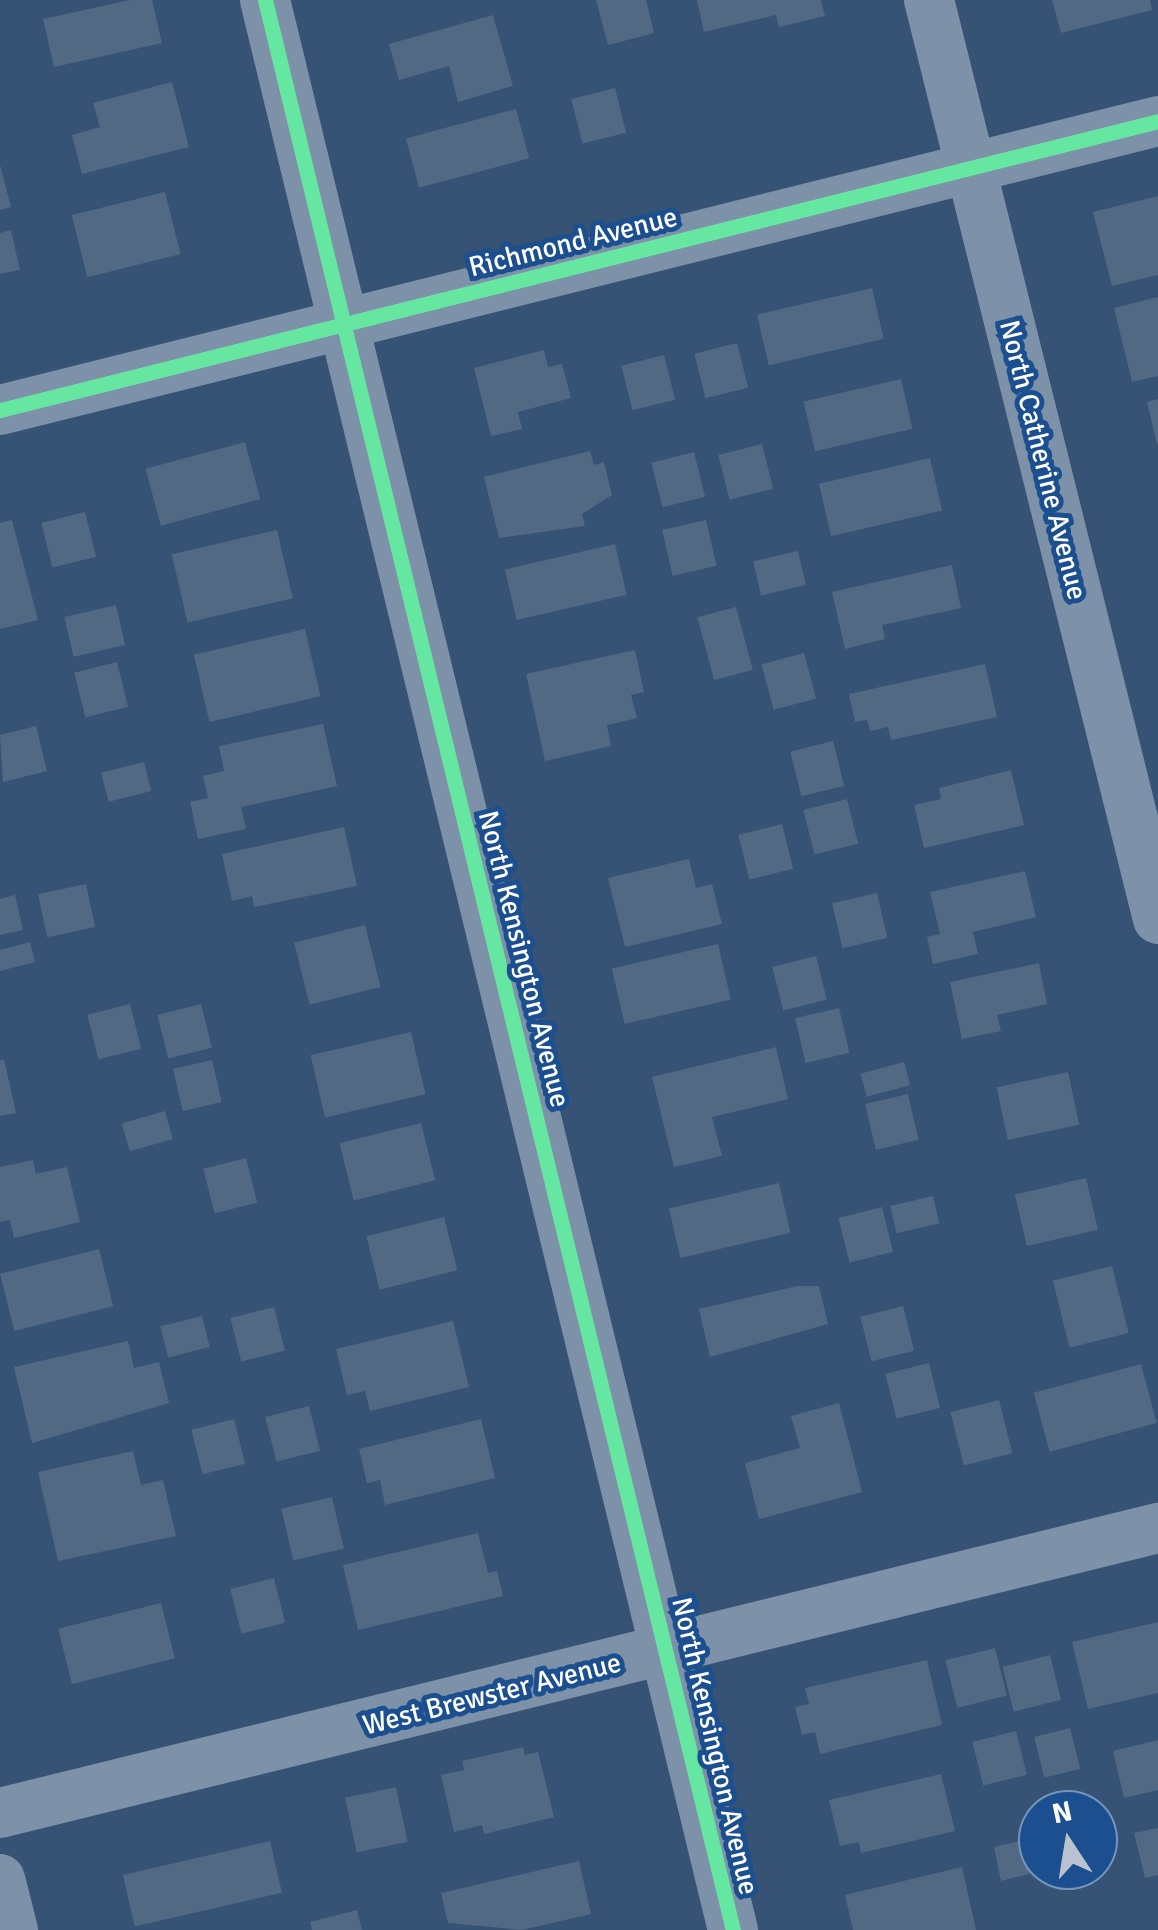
<!DOCTYPE html>
<html>
<head>
<meta charset="utf-8">
<style>
  body { margin:0 }
  #map { position:relative; width:1158px; height:1930px; overflow:hidden; background:#365274; font-family:Signika,sans-serif }
  div>[style] { position:absolute }
  [style*='--x'] { left:calc(var(--x)*1px); top:calc(var(--y)*1px); width:calc(var(--w)*1px); rotate:calc(var(--a)*1deg) }
  .building>* { inset:0; background:#526984; transform-origin:0 0 }
  .minor>* { height:50px; margin:-25px; padding:0 25px; transform-origin:25px; border-radius:25px; background:#7d92a8 }
  .cycleway>* { height:15px; margin:-7.5px; padding:0 7.5px; transform-origin:7.5px; border-radius:7.5px; background:#66e7a1 }
  span { translate:-50% -50%; white-space:nowrap; text-align:center; line-height:1.15; -webkit-text-stroke:10px #1b4f8f; paint-order:stroke }
  .street-label { font-size:28px; color:#fff }
  .north { position:absolute; left:1018px; top:1790px; width:100px; height:100px; box-sizing:border-box; background:#1b4f8f; border:2px solid #7695bc; border-radius:50%; rotate:348deg; font-size:28px; font-weight:700; line-height:40px; text-align:center; color:#fff }
  .north::after { content:''; display:block; margin:auto; width:35px; height:45px; background:#b9c2ce; clip-path:polygon(50% 0,100% 100%,50% 72%,0 100%) }
</style>
</head>
<body>
<div id="map">
  <div class="building">
    <div style="clip-path:polygon(130px 0,152px 0,162px 43px,54px 67px,43px 19px)"></div>
    <div style="clip-path:polygon(596px 0,646px 0,654px 33px,608px 45px)"></div>
    <div style="clip-path:polygon(697px 0,821px 0,825px 16px,779px 27px,776px 15px,704px 32px)"></div>
    <div style="clip-path:polygon(1052px 0,1150px 0,1152px 10px,1061px 33px)"></div>
    <div style="clip-path:polygon(493px 15px,513px 86px,458px 102px,449px 66px,399px 80px,389px 44px)"></div>
    <div style="clip-path:polygon(172px 82px,189px 147px,82px 174px,72px 135px,100px 127px,93px 103px)"></div>
    <div style="left:615px;top:88px;width:46px;height:45px;rotate:76deg"></div>
    <div style="left:516px;top:109px;width:51px;height:114px;rotate:75deg"></div>
    <div style="clip-path:polygon(0 165px,11px 207px,0 210px)"></div>
    <div style="left:165px;top:192px;width:64px;height:96px;rotate:76deg"></div>
    <div style="clip-path:polygon(1158px 196px,1158px 275px,1112px 286px,1093px 212px)"></div>
    <div style="clip-path:polygon(11px 230px,20px 270px,0 274px,0 233px)"></div>
    <div style="left:872px;top:288px;width:52px;height:118px;rotate:77deg"></div>
    <div style="clip-path:polygon(1158px 297px,1158px 376px,1132px 382px,1114px 308px)"></div>
    <div style="left:737px;top:343px;width:46px;height:44px;rotate:76deg"></div>
    <div style="clip-path:polygon(544px 350px,548px 367px,562px 364px,571px 398px,518px 412px,522px 429px,491px 436px,474px 368px)"></div>
    <div style="left:664px;top:355px;width:46px;height:44px;rotate:76deg"></div>
    <div style="left:901px;top:379px;width:51px;height:100px;rotate:77deg"></div>
    <div style="clip-path:polygon(1158px 399px,1158px 443px,1157px 444px,1147px 402px)"></div>
    <div style="left:245px;top:442px;width:59px;height:103px;rotate:75deg"></div>
    <div style="left:762px;top:444px;width:46px;height:45px;rotate:76deg"></div>
    <div style="clip-path:polygon(590px 451px,594px 465px,604px 462px,612px 495px,582px 514px,585px 526px,499px 538px,484px 477px)"></div>
    <div style="left:694px;top:452px;width:46px;height:44px;rotate:76deg"></div>
    <div style="left:930px;top:458px;width:54px;height:114px;rotate:77deg"></div>
    <div style="left:85px;top:512px;width:46px;height:45px;rotate:76deg"></div>
    <div style="clip-path:polygon(12px 520px,38px 620px,0 629px,0 523px)"></div>
    <div style="left:706px;top:520px;width:47px;height:45px;rotate:77deg"></div>
    <div style="left:277px;top:530px;width:70px;height:108px;rotate:77deg"></div>
    <div style="left:615px;top:544px;width:52px;height:113px;rotate:77deg"></div>
    <div style="left:798px;top:551px;width:35px;height:46px;rotate:77deg"></div>
    <div style="clip-path:polygon(952px 565px,961px 608px,882px 625px,885px 639px,845px 649px,832px 592px)"></div>
    <div style="left:116px;top:605px;width:41px;height:53px;rotate:77deg"></div>
    <div style="left:736px;top:607px;width:65px;height:40px;rotate:75deg"></div>
    <div style="left:305px;top:629px;width:69px;height:114px;rotate:77deg"></div>
    <div style="clip-path:polygon(635px 650px,644px 692px,631px 695px,637px 718px,607px 725px,611px 746px,545px 761px,526px 674px)"></div>
    <div style="left:804px;top:653px;width:47px;height:44px;rotate:75deg"></div>
    <div style="left:117px;top:662px;width:46px;height:44px;rotate:76deg"></div>
    <div style="clip-path:polygon(985px 664px,997px 717px,891px 740px,888px 727px,870px 731px,867px 720px,855px 722px,849px 694px)"></div>
    <div style="clip-path:polygon(323px 724px,337px 786px,241px 807px,246px 829px,198px 839px,190px 802px,208px 798px,203px 776px,224px 771px,219px 746px)"></div>
    <div style="clip-path:polygon(36px 726px,47px 771px,3px 782px,0 735px)"></div>
    <div style="left:833px;top:741px;width:46px;height:44px;rotate:76deg"></div>
    <div style="left:144px;top:762px;width:30px;height:44px;rotate:76deg"></div>
    <div style="clip-path:polygon(1011px 770px,1024px 825px,924px 848px,914px 805px,941px 799px,939px 788px)"></div>
    <div style="left:847px;top:799px;width:46px;height:45px;rotate:76deg"></div>
    <div style="left:782px;top:824px;width:46px;height:45px;rotate:76deg"></div>
    <div style="clip-path:polygon(344px 827px,357px 886px,254px 907px,252px 896px,232px 901px,222px 854px)"></div>
    <div style="clip-path:polygon(689px 859px,696px 888px,712px 884px,722px 924px,625px 947px,608px 878px)"></div>
    <div style="clip-path:polygon(1025px 871px,1036px 917px,973px 932px,978px 954px,933px 964px,927px 937px,940px 934px,930px 892px)"></div>
    <div style="left:86px;top:884px;width:44px;height:49px;rotate:78deg"></div>
    <div style="left:877px;top:893px;width:46px;height:46px;rotate:77deg"></div>
    <div style="clip-path:polygon(15px 895px,23px 930px,0 935px,0 899px)"></div>
    <div style="left:365px;top:925px;width:64px;height:73px;rotate:76deg"></div>
    <div style="clip-path:polygon(30px 942px,35px 962px,0 971px,0 950px)"></div>
    <div style="left:718px;top:944px;width:57px;height:109px;rotate:77deg"></div>
    <div style="left:816px;top:956px;width:45px;height:45px;rotate:76deg"></div>
    <div style="clip-path:polygon(1039px 963px,1047px 1004px,997px 1015px,1001px 1031px,962px 1039px,950px 982px)"></div>
    <div style="left:130px;top:1004px;width:46px;height:44px;rotate:76deg"></div>
    <div style="left:201px;top:1004px;width:45px;height:45px;rotate:76deg"></div>
    <div style="left:839px;top:1008px;width:46px;height:45px;rotate:77deg"></div>
    <div style="left:411px;top:1032px;width:64px;height:103px;rotate:77deg"></div>
    <div style="clip-path:polygon(776px 1047px,788px 1099px,712px 1117px,722px 1156px,674px 1167px,652px 1077px)"></div>
    <div style="clip-path:polygon(4px 1059px,16px 1113px,0 1116px,0 1060px)"></div>
    <div style="left:212px;top:1060px;width:43px;height:40px;rotate:77deg"></div>
    <div style="left:904px;top:1062px;width:24px;height:45px;rotate:75deg"></div>
    <div style="left:1068px;top:1072px;width:54px;height:73px;rotate:78deg"></div>
    <div style="left:908px;top:1094px;width:47px;height:44px;rotate:77deg"></div>
    <div style="left:165px;top:1111px;width:29px;height:45px;rotate:74deg"></div>
    <div style="left:421px;top:1123px;width:59px;height:84px;rotate:76deg"></div>
    <div style="left:246px;top:1158px;width:46px;height:44px;rotate:76deg"></div>
    <div style="clip-path:polygon(33px 1160px,36px 1174px,67px 1167px,80px 1222px,14px 1238px,10px 1220px,0 1222px,0 1167px)"></div>
    <div style="left:1086px;top:1178px;width:53px;height:73px;rotate:77deg"></div>
    <div style="left:779px;top:1183px;width:51px;height:113px;rotate:77deg"></div>
    <div style="left:933px;top:1196px;width:28px;height:44px;rotate:77deg"></div>
    <div style="left:882px;top:1207px;width:46px;height:45px;rotate:76deg"></div>
    <div style="left:444px;top:1217px;width:55px;height:80px;rotate:76deg"></div>
    <div style="left:99px;top:1249px;width:59px;height:102px;rotate:76deg"></div>
    <div style="left:1112px;top:1266px;width:69px;height:61px;rotate:76deg"></div>
    <div style="clip-path:polygon(797px 1286px,819px 1286px,828px 1324px,710px 1357px,699px 1309px)"></div>
    <div style="left:903px;top:1306px;width:46px;height:44px;rotate:76deg"></div>
    <div style="left:274px;top:1307px;width:45px;height:45px;rotate:76deg"></div>
    <div style="left:202px;top:1316px;width:32px;height:43px;rotate:76deg"></div>
    <div style="clip-path:polygon(453px 1321px,469px 1387px,370px 1411px,365px 1391px,347px 1395px,336px 1349px)"></div>
    <div style="clip-path:polygon(128px 1341px,134px 1368px,159px 1362px,169px 1403px,32px 1443px,14px 1367px)"></div>
    <div style="left:929px;top:1363px;width:46px;height:45px;rotate:76deg"></div>
    <div style="left:1141px;top:1364px;width:61px;height:111px;rotate:75deg"></div>
    <div style="left:999px;top:1400px;width:55px;height:50px;rotate:76deg"></div>
    <div style="clip-path:polygon(839px 1403px,862px 1492px,759px 1519px,745px 1463px,800px 1448px,791px 1416px)"></div>
    <div style="left:309px;top:1406px;width:46px;height:45px;rotate:76deg"></div>
    <div style="left:234px;top:1419px;width:46px;height:44px;rotate:76deg"></div>
    <div style="clip-path:polygon(481px 1419px,495px 1478px,385px 1505px,380px 1480px,367px 1483px,359px 1449px)"></div>
    <div style="clip-path:polygon(133px 1451px,141px 1485px,163px 1480px,176px 1536px,58px 1561px,38px 1472px)"></div>
    <div style="left:332px;top:1497px;width:53px;height:52px;rotate:77deg"></div>
    <div style="clip-path:polygon(478px 1533px,488px 1573px,497px 1571px,503px 1596px,358px 1630px,343px 1565px)"></div>
    <div style="left:274px;top:1578px;width:46px;height:45px;rotate:76deg"></div>
    <div style="left:161px;top:1603px;width:57px;height:106px;rotate:76deg"></div>
    <div style="clip-path:polygon(1158px 1622px,1158px 1693px,1088px 1709px,1072px 1642px)"></div>
    <div style="left:995px;top:1648px;width:49px;height:51px;rotate:76deg"></div>
    <div style="left:1050px;top:1655px;width:46px;height:49px;rotate:76deg"></div>
    <div style="clip-path:polygon(927px 1660px,942px 1725px,820px 1754px,815px 1732px,802px 1735px,795px 1707px,809px 1704px,805px 1688px)"></div>
    <div style="left:1070px;top:1728px;width:42px;height:37px;rotate:76deg"></div>
    <div style="left:1016px;top:1731px;width:45px;height:45px;rotate:76deg"></div>
    <div style="clip-path:polygon(1158px 1740px,1158px 1790px,1124px 1798px,1113px 1751px)"></div>
    <div style="clip-path:polygon(523px 1747px,525px 1755px,538px 1752px,554px 1817px,484px 1834px,482px 1825px,454px 1832px,441px 1775px,464px 1770px,462px 1761px)"></div>
    <div style="clip-path:polygon(941px 1774px,955px 1831px,861px 1853px,859px 1842px,840px 1846px,829px 1800px)"></div>
    <div style="left:396px;top:1787px;width:56px;height:52px;rotate:78deg"></div>
    <div style="clip-path:polygon(1158px 1828px,1158px 1875px,1145px 1878px,1134px 1833px)"></div>
    <div style="clip-path:polygon(1036px 1837px,1038px 1872px,1001px 1881px,994px 1847px)"></div>
    <div style="left:270px;top:1841px;width:53px;height:151px;rotate:77deg"></div>
    <div style="clip-path:polygon(579px 1861px,591px 1914px,522px 1930px,448px 1923px,441px 1893px)"></div>
    <div style="clip-path:polygon(962px 1867px,976px 1930px,853px 1930px,845px 1895px)"></div>
    <div style="clip-path:polygon(357px 1910px,362px 1930px,312px 1930px,310px 1922px)"></div>
  </div>
  <div class="minor">
    <div style="--x:265;--y:0;--w:1986;--a:76.37"></div>
    <div style="--x:929;--y:0;--w:947;--a:76.01"></div>
    <div style="--x:0;--y:410;--w:1194;--a:-14.01"></div>
    <div style="--x:0;--y:1813;--w:1193;--a:-13.83"></div>
    <div style="--x:0;--y:1879;--w:53;--a:75.7"></div>
  </div>
  <div class="cycleway">
    <div style="--x:265;--y:0;--w:1986;--a:76.37"></div>
    <div style="--x:0;--y:410;--w:1194;--a:-14.01"></div>
  </div>
  <div class="street-label">
    <span style="left:573px;top:242px;rotate:-14deg">Richmond Avenue</span>
    <span style="left:1043px;top:460px;rotate:76deg">North Catherine Avenue</span>
    <span style="left:524px;top:959px;rotate:76deg">North Kensington Avenue</span>
    <span style="left:492px;top:1694px;rotate:-14deg">West Brewster Avenue</span>
    <span style="left:715px;top:1746px;rotate:77deg">North Kensington Avenue</span>
  </div>
  <div class="north">N</div>
</div>
</body>
</html>
